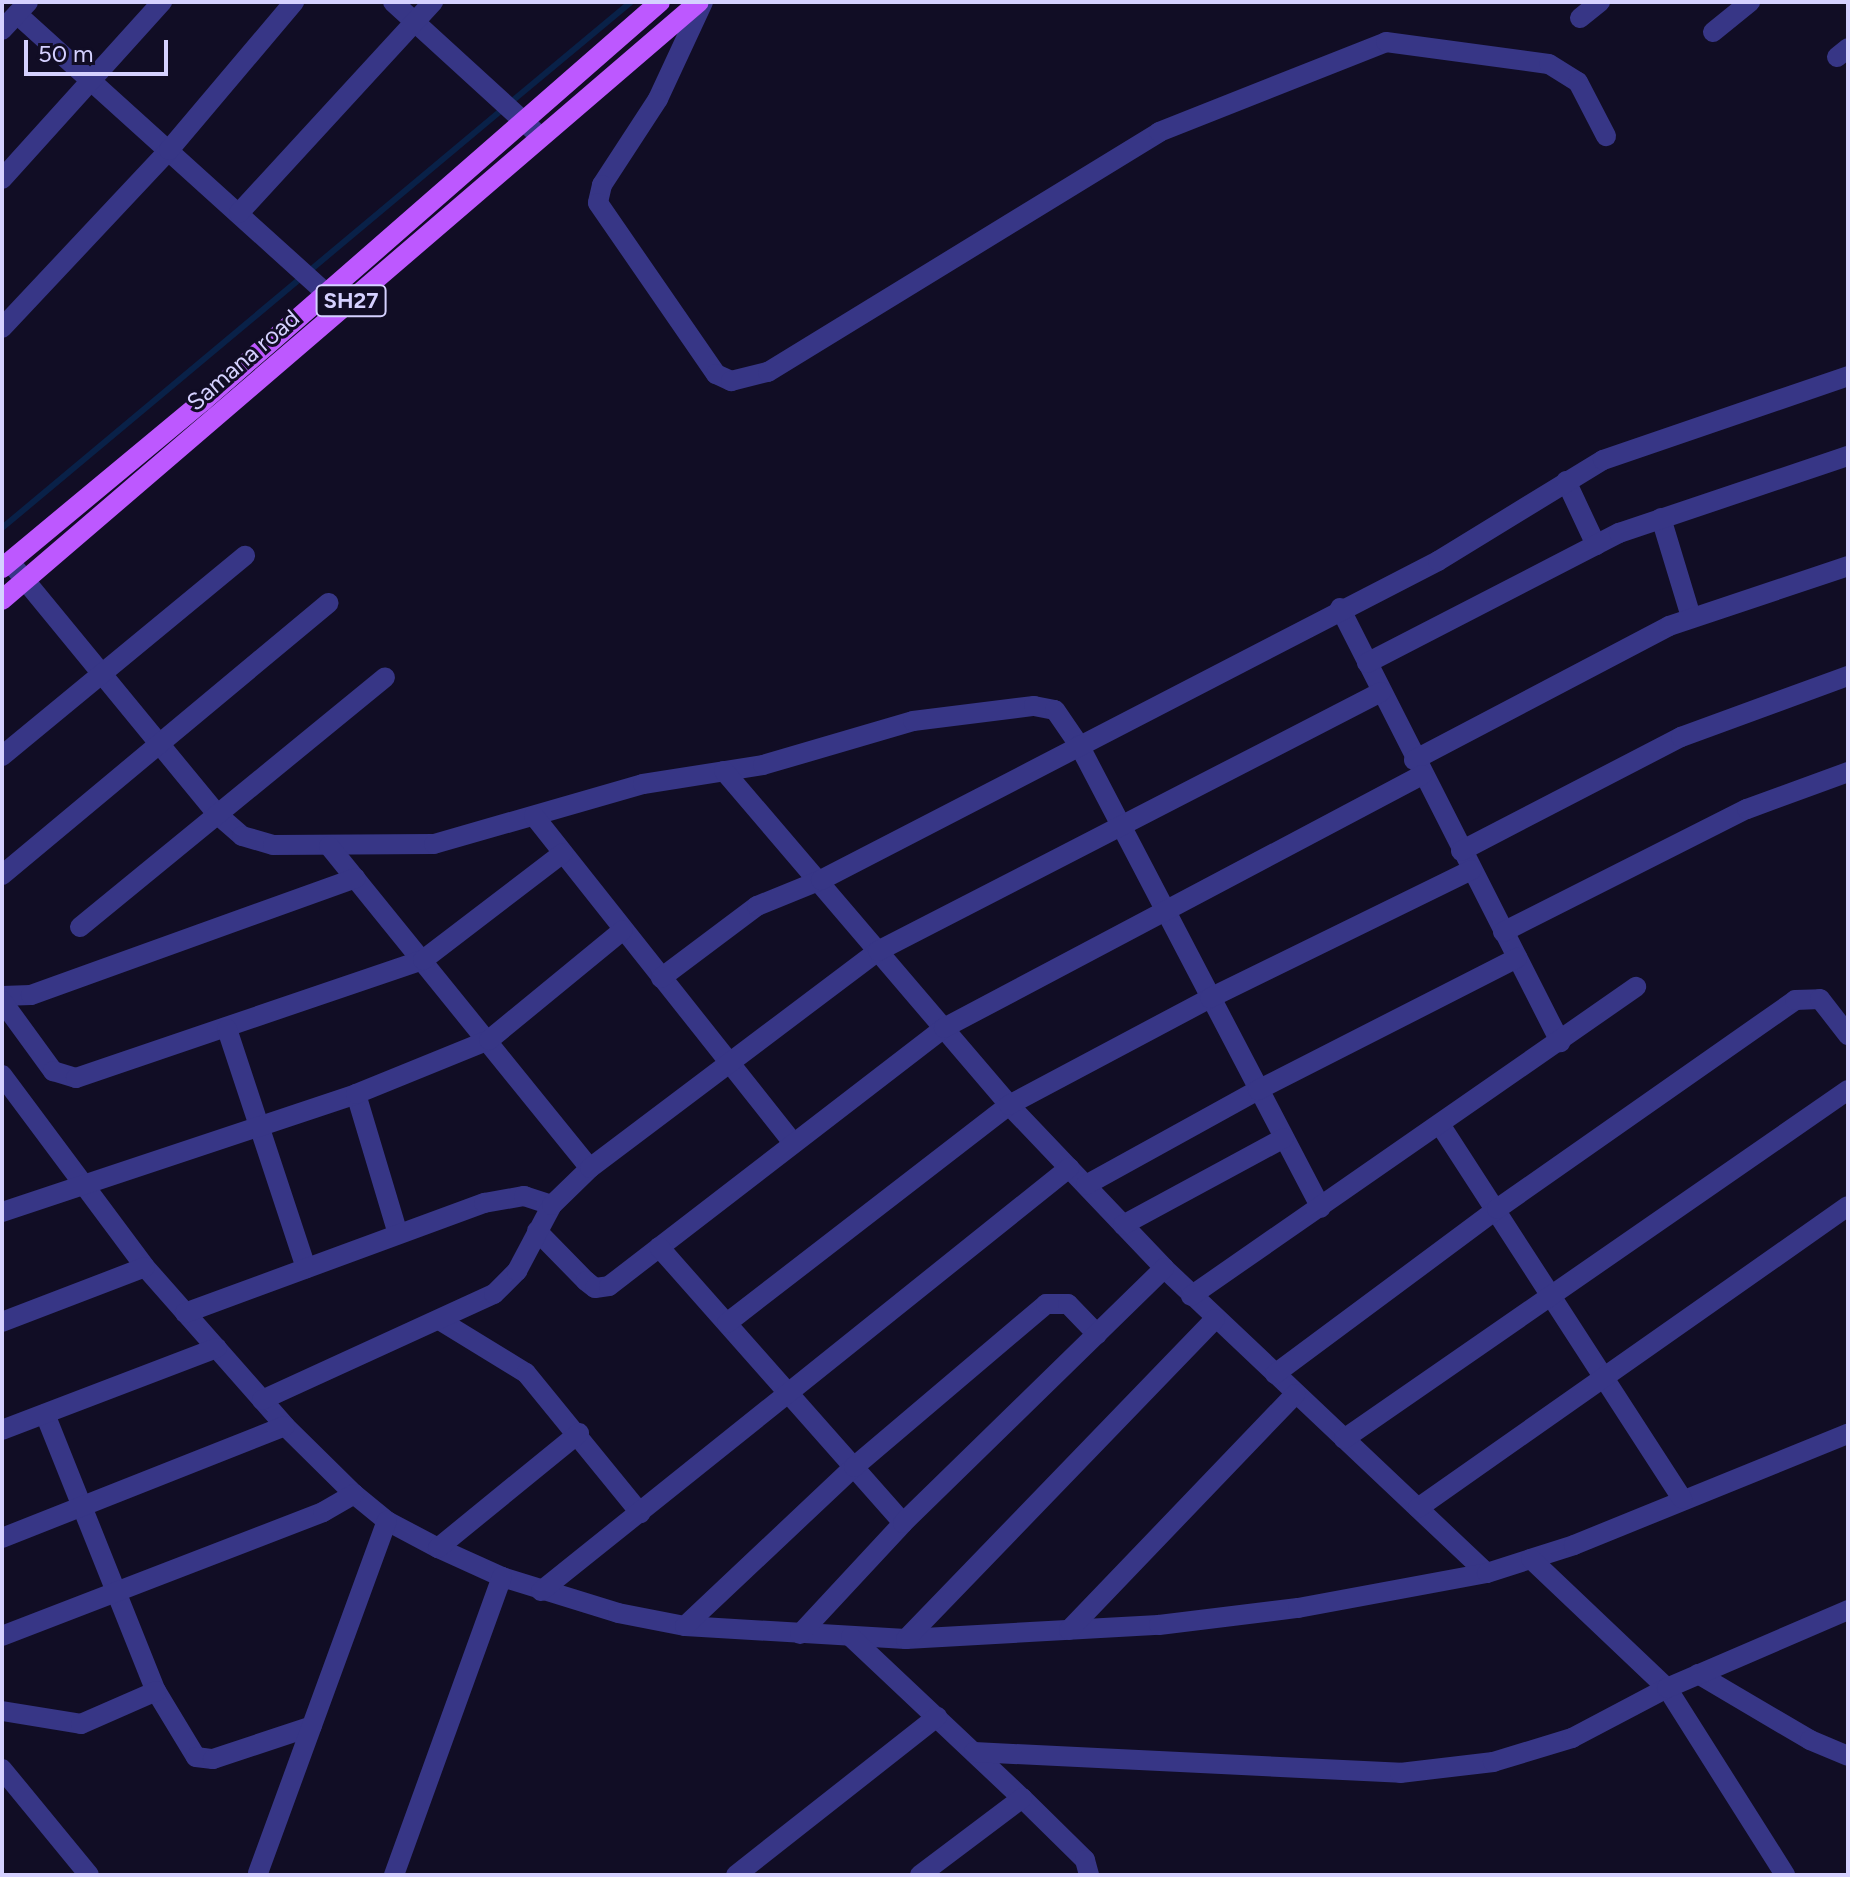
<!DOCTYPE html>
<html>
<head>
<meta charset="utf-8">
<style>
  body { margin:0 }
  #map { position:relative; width:1850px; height:1877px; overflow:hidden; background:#110d25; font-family:Figtree,sans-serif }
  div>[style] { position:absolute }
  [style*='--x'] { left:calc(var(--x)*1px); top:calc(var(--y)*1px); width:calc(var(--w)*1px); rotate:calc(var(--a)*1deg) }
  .stream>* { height:6px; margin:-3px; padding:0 3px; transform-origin:3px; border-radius:3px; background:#092148 }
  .street>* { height:20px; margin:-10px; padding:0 10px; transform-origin:10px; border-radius:10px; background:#373686 }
  .primary>* { height:20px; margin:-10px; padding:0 10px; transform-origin:10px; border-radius:10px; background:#bd58ff }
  span { translate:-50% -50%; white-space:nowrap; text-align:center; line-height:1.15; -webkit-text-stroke:6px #110d25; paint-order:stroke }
  .shield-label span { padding:2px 6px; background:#110d25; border:2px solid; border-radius:6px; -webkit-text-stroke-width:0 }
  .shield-label { font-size:22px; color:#d5d1ff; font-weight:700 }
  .street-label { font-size:24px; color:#d5d1ff }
  .frame { position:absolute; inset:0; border:4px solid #d5d1ff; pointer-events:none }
  .scale { position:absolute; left:24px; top:40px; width:144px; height:36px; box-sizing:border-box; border:4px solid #d5d1ff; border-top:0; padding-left:10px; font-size:24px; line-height:28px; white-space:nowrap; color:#d5d1ff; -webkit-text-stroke:6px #110d25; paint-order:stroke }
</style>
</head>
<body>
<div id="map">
  <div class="stream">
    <div style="--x:511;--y:102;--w:156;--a:-39.8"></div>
    <div style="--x:2;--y:528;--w:653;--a:-39.91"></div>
  </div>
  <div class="street">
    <div style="--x:393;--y:2;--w:200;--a:42.4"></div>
    <div style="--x:703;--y:2;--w:107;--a:114.9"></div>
    <div style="--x:658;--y:99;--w:103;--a:123.1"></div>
    <div style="--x:602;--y:185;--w:18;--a:103"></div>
    <div style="--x:598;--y:203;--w:208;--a:55.4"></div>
    <div style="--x:716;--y:374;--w:17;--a:25"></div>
    <div style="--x:731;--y:381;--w:38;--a:-14"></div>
    <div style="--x:768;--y:372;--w:459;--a:-31.5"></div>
    <div style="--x:1159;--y:132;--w:244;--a:-21.6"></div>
    <div style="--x:1386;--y:42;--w:164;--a:7.7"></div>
    <div style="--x:1549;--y:64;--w:34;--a:32"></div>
    <div style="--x:1578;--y:82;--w:61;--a:62.6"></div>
    <div style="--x:17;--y:14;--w:416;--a:42.1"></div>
    <div style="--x:1580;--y:18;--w:26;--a:-39"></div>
    <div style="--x:2;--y:30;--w:38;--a:-47"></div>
    <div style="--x:1713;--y:32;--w:48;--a:-39"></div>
    <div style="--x:1837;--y:57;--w:14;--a:-39"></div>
    <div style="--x:2;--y:179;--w:239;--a:-47.9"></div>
    <div style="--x:239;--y:213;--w:287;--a:-47.4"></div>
    <div style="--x:2;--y:328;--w:244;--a:-46.8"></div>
    <div style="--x:169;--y:150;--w:194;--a:-49.8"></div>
    <div style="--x:1566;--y:481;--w:71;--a:64.9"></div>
    <div style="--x:1661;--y:518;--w:103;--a:73.1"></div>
    <div style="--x:10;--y:562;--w:328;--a:50.6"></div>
    <div style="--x:218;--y:815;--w:32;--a:41"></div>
    <div style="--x:242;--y:836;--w:32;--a:16"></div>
    <div style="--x:273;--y:845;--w:161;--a:-0.4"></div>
    <div style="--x:434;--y:844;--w:217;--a:-16"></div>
    <div style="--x:643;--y:784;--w:121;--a:-9"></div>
    <div style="--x:763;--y:765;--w:156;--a:-16.3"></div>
    <div style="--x:913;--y:721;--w:122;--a:-7.1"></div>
    <div style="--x:1034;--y:706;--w:21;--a:11"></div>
    <div style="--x:1055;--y:710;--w:42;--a:55.6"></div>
    <div style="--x:1079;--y:745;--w:522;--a:62.4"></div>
    <div style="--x:1340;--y:608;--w:487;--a:63.1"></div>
    <div style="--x:1367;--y:663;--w:284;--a:-27.3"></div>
    <div style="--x:1619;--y:533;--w:242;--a:-18.6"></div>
    <div style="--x:2;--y:756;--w:315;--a:-39.5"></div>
    <div style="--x:1414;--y:760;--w:288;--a:-27.7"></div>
    <div style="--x:1669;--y:626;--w:189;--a:-18.5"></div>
    <div style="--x:724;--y:771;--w:439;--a:49.5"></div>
    <div style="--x:1009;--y:1105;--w:225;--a:46.4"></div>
    <div style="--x:1164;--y:1268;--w:444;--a:43.4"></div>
    <div style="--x:534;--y:816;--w:415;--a:51.6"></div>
    <div style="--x:329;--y:846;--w:414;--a:51"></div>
    <div style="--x:1461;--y:851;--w:248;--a:-27.4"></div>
    <div style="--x:1681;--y:737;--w:178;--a:-20.1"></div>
    <div style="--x:2;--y:875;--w:425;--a:-39.8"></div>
    <div style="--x:80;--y:927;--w:394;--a:-39.3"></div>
    <div style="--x:1503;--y:932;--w:273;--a:-26.8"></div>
    <div style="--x:1747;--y:809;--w:108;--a:-20.1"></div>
    <div style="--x:661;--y:978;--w:120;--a:-36.9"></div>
    <div style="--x:757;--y:906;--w:69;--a:-22.1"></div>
    <div style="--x:821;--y:880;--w:695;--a:-27.34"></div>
    <div style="--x:1438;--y:561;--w:193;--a:-31.5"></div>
    <div style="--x:1603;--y:460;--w:259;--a:-18.9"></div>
    <div style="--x:2;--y:996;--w:29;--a:-2"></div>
    <div style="--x:31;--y:995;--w:345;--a:-19.8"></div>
    <div style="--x:2;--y:1001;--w:87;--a:53.9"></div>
    <div style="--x:53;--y:1071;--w:24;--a:17"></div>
    <div style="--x:76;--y:1078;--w:367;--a:-18.8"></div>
    <div style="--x:423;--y:960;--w:176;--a:-37.4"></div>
    <div style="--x:227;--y:1029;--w:252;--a:71.7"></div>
    <div style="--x:2;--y:1075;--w:239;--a:53.3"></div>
    <div style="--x:145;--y:1267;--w:212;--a:48.6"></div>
    <div style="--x:285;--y:1426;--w:97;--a:44.6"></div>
    <div style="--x:354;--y:1494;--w:43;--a:39.3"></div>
    <div style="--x:387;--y:1521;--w:58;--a:27.9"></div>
    <div style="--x:438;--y:1548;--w:70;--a:24.4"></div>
    <div style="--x:502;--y:1577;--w:121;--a:17.2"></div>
    <div style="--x:618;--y:1613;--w:68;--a:11"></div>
    <div style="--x:685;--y:1626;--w:221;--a:3.4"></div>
    <div style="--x:906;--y:1639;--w:253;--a:-3.2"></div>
    <div style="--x:1159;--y:1625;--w:140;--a:-7"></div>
    <div style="--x:1298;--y:1608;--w:192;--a:-10.5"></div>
    <div style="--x:1487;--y:1573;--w:91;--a:-17.8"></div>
    <div style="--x:1574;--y:1545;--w:296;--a:-22.1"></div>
    <div style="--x:356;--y:1094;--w:146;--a:73.3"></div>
    <div style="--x:1441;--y:1126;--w:444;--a:57.1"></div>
    <div style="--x:1086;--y:1185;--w:196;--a:-28.9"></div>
    <div style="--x:1258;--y:1090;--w:291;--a:-27"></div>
    <div style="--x:2;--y:1212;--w:373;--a:-18.4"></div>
    <div style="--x:356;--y:1094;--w:144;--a:-22.1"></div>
    <div style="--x:489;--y:1040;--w:173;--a:-39.4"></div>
    <div style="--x:1123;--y:1225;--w:183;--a:-28.4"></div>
    <div style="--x:537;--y:1231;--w:70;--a:45.6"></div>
    <div style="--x:586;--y:1281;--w:11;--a:38"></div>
    <div style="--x:595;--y:1288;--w:14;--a:-8"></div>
    <div style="--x:609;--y:1286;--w:423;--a:-37.6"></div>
    <div style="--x:944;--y:1028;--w:541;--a:-27.89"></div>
    <div style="--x:659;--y:1247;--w:368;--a:48.5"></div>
    <div style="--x:1191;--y:1296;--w:542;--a:-34.78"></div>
    <div style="--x:185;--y:1313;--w:319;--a:-20.2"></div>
    <div style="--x:484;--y:1203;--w:41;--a:-9.9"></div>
    <div style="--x:524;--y:1196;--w:29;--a:18"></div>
    <div style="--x:441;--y:1321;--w:100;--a:31.5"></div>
    <div style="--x:526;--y:1373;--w:181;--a:50.8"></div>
    <div style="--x:2;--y:1322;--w:153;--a:-21"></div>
    <div style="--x:727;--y:1323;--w:356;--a:-37.7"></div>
    <div style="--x:1009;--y:1105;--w:228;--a:-28"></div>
    <div style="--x:1210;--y:998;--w:291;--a:-26.1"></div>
    <div style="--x:1275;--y:1374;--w:277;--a:-36.6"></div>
    <div style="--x:1497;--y:1209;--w:364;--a:-35"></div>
    <div style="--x:1795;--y:1000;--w:25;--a:-2"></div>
    <div style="--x:1820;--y:999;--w:46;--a:52.1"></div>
    <div style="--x:262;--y:1400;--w:255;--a:-24.6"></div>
    <div style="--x:494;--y:1294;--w:33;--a:-45"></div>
    <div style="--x:517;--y:1271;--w:75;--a:-62.1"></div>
    <div style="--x:552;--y:1205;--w:53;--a:-44.2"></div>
    <div style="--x:590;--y:1168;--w:361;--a:-37"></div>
    <div style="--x:878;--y:951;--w:566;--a:-27.24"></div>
    <div style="--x:45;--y:1414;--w:298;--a:68.2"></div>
    <div style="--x:156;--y:1691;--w:77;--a:58.8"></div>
    <div style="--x:196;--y:1757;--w:17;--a:7"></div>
    <div style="--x:213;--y:1759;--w:104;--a:-18.4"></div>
    <div style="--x:2;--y:1430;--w:230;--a:-20.9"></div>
    <div style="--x:1344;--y:1439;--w:613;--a:-34.7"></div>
    <div style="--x:1418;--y:1508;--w:525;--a:-35.08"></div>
    <div style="--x:2;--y:1538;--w:304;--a:-21.6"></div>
    <div style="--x:438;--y:1548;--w:182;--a:-39.2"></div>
    <div style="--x:1531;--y:1559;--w:187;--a:43.5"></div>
    <div style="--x:1667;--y:1688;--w:221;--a:57.7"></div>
    <div style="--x:541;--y:1591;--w:677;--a:-38.7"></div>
    <div style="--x:685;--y:1626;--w:232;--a:-43.3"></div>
    <div style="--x:854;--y:1467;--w:252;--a:-40.3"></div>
    <div style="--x:1046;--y:1304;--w:22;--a:0"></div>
    <div style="--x:1068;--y:1304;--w:42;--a:46"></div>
    <div style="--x:1069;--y:1630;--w:327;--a:-46.2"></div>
    <div style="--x:800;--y:1634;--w:151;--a:-47.1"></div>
    <div style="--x:903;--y:1523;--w:365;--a:-44.3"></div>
    <div style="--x:2;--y:1636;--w:344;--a:-21.1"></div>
    <div style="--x:323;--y:1512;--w:36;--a:-30"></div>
    <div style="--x:851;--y:1637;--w:235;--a:43.3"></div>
    <div style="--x:1022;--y:1798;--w:88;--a:44.5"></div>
    <div style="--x:1085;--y:1860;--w:16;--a:75"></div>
    <div style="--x:906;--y:1639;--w:445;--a:-46"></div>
    <div style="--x:1698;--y:1674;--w:130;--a:30.5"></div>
    <div style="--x:1810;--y:1740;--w:41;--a:22.8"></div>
    <div style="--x:2;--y:1711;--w:80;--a:9.3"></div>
    <div style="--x:81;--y:1724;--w:82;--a:-23.7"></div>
    <div style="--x:974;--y:1752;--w:427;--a:2.8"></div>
    <div style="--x:1400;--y:1773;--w:94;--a:-6.7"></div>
    <div style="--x:1493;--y:1762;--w:83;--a:-16.9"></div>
    <div style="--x:1572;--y:1738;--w:107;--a:-27.8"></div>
    <div style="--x:1667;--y:1688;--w:197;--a:-23.3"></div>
    <div style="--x:2;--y:1769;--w:137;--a:50.6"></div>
    <div style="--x:258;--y:1873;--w:375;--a:-69.9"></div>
    <div style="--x:394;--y:1875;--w:317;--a:-70.1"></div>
    <div style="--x:736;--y:1875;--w:256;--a:-38.2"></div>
    <div style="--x:920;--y:1875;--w:128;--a:-37"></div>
  </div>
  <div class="primary">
    <div style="--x:2;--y:568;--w:260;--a:-39.7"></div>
    <div style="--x:202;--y:402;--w:608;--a:-41.13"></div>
    <div style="--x:2;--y:600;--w:918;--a:-40.63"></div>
  </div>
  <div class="shield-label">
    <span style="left:351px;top:301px">SH27</span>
  </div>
  <div class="street-label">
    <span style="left:243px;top:360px;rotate:-41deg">Samana road</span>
  </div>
  <div class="frame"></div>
  <div class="scale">50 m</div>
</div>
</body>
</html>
